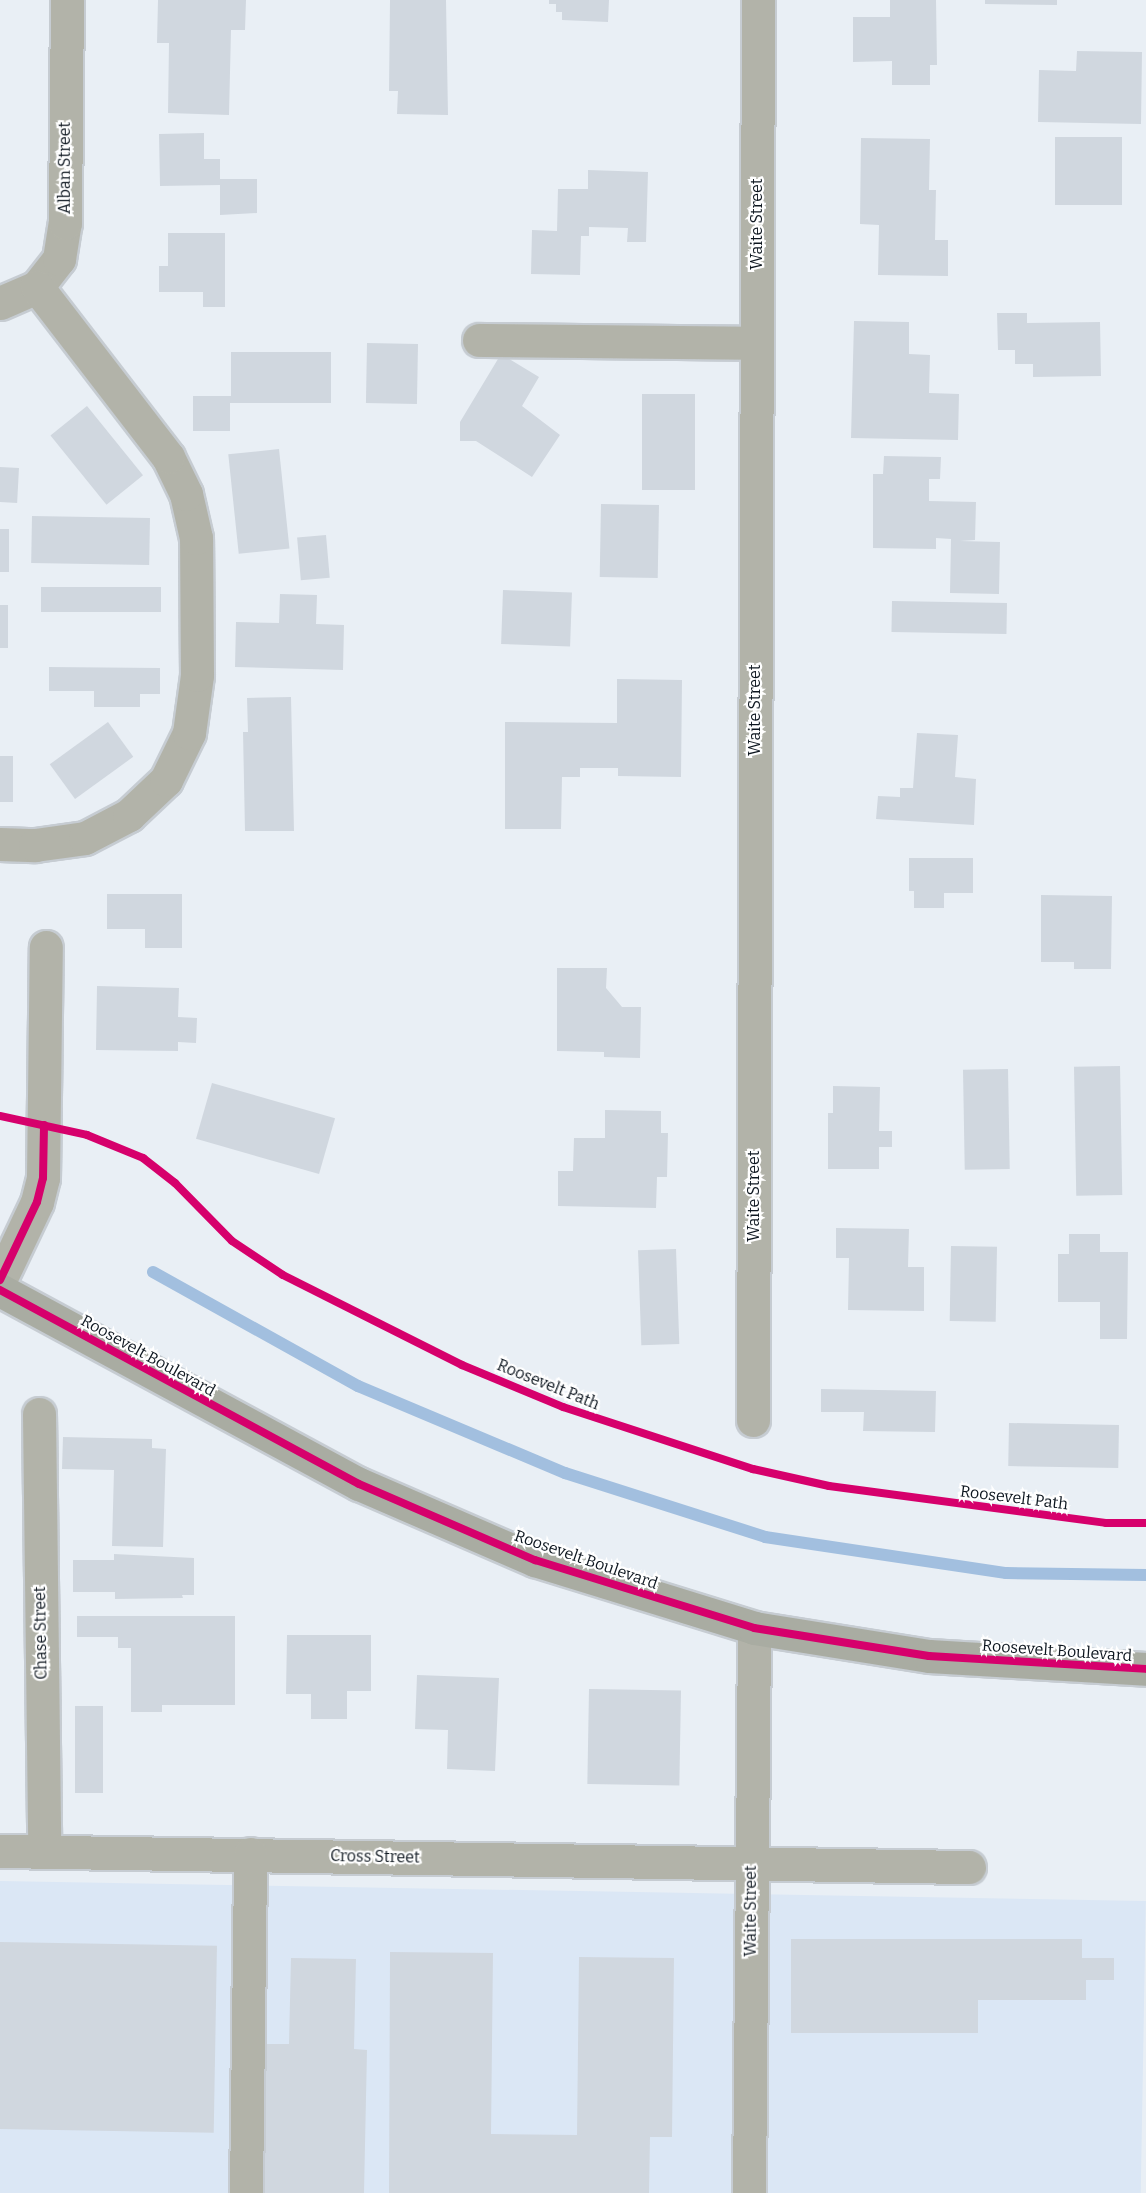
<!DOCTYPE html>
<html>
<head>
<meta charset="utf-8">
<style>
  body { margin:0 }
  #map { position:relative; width:1146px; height:2193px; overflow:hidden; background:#e9eff5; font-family:Bitter,serif }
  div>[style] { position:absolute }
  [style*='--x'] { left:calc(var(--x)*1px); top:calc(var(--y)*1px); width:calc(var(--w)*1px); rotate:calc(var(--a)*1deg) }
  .built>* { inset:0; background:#dbe7f5; transform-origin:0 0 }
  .stream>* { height:12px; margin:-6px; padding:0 6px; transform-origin:6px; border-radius:6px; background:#a2bfdf }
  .building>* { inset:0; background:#d0d7df; transform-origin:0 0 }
  .roads { filter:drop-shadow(2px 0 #c6ccd2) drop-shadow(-2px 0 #c6ccd2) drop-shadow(0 2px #c6ccd2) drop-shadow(0 -2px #c6ccd2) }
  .minor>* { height:33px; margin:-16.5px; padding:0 16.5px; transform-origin:16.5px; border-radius:16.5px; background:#b2b3a9 }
  .major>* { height:33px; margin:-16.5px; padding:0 16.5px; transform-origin:16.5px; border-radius:16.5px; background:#a9aca2 }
  .cycleway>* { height:8px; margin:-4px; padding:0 4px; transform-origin:4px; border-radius:4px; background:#d6006c }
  span { translate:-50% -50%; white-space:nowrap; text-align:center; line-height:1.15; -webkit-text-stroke:4.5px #fff; paint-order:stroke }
  .street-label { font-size:16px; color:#0c151e }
</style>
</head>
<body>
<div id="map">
  <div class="built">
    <div style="left:0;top:1881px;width:1146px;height:312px;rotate:1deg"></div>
  </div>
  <div class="stream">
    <div style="--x:153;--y:1272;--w:235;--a:29.1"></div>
    <div style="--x:358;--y:1386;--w:225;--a:22.8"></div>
    <div style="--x:565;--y:1473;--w:210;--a:17.7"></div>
    <div style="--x:765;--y:1537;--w:244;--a:8.5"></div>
    <div style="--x:1006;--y:1573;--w:140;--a:0.8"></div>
  </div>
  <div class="building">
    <div style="clip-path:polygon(158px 0,246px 0,245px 30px,231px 30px,229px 115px,168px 113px,169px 43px,157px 43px)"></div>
    <div style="clip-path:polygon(390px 0,446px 0,448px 115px,397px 114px,398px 91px,389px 91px)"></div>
    <div style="clip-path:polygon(549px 0,609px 0,608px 22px,562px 20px,562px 12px,556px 12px,556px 4px,549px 4px)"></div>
    <div style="clip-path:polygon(890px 0,936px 0,937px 65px,930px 65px,930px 85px,892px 85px,892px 61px,853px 62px,853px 17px,890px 17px)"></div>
    <div style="clip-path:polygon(985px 0,1057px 0,1057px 5px,985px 4px)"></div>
    <div style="clip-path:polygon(1077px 51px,1142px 52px,1141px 124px,1038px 122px,1039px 70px,1076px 71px)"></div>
    <div style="clip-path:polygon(204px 133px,204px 159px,220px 159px,220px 179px,257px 179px,257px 213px,220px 215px,220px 185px,160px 186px,159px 134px)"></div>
    <div style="left:1055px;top:137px;width:67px;height:68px"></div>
    <div style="clip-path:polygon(861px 138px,930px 139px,929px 190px,936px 190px,935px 240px,948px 240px,948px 276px,878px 275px,879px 225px,860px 224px)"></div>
    <div style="clip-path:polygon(588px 170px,648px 172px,646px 242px,627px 242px,628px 228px,589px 227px,589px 236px,581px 236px,580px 275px,531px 274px,532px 230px,557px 231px,558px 189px,588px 189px)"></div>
    <div style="clip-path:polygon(168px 233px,225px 233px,225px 307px,203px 307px,203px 292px,159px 292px,159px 266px,168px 266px)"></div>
    <div style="clip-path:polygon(997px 313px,1027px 313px,1027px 323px,1100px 322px,1101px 376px,1033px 377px,1033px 364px,1015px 364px,1015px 350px,998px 350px)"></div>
    <div style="clip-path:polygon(854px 321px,909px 322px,909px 354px,930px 355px,929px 393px,959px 394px,958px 440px,851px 438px)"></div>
    <div style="left:367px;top:343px;width:51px;height:60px;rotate:1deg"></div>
    <div style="clip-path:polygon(231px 352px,331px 352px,331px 403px,230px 403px,230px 431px,193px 431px,193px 396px,231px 396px)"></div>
    <div style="clip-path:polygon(501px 354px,539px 377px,522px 406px,560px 435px,532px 477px,476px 441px,460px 441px,460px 422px)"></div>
    <div style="left:642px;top:394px;width:53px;height:96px"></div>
    <div style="left:87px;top:406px;width:89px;height:47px;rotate:51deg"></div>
    <div style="left:279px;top:449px;width:100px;height:51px;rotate:84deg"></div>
    <div style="clip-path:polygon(884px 456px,941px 457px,940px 479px,929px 479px,929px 501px,976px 502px,975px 540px,960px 541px,1000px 542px,999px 594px,950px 593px,951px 539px,936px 538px,936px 549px,873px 548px,873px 474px,883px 474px)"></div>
    <div style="left:0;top:467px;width:19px;height:35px;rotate:3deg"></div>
    <div style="left:601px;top:504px;width:58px;height:73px;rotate:1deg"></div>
    <div style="left:32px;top:516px;width:118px;height:47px;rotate:1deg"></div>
    <div style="left:0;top:529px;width:9px;height:43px"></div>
    <div style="left:326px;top:535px;width:43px;height:29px;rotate:85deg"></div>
    <div style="left:161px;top:587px;width:25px;height:120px;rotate:90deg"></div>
    <div style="left:503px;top:590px;width:69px;height:54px;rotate:2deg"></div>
    <div style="clip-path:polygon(280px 594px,317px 595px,316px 624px,344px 625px,343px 670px,235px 667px,236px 622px,279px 623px)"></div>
    <div style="left:892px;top:601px;width:115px;height:31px;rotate:1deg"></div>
    <div style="left:0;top:605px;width:8px;height:43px"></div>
    <div style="clip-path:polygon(49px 667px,160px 668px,160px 694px,140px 694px,140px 707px,94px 707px,94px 691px,49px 691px)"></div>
    <div style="clip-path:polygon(617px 679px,682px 680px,681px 777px,618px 776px,618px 768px,580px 768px,580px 777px,562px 777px,561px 829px,505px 829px,505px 722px,617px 723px)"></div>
    <div style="clip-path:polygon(291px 697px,294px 831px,245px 831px,243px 732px,248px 732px,247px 698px)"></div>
    <div style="left:108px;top:722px;width:43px;height:72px;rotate:54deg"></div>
    <div style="clip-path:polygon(917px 733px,958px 735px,955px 777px,976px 779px,974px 825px,876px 819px,878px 796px,900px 797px,900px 788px,913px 788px)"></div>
    <div style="left:0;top:756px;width:13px;height:46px"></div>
    <div style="clip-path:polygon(909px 858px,973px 858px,973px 893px,944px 893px,944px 908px,914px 908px,914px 891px,909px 891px)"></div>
    <div style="clip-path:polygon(107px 894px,182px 894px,182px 948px,145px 948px,145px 929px,107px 929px)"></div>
    <div style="clip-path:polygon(1041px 895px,1112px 896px,1111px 969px,1074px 969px,1074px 962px,1041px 962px)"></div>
    <div style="clip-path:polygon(557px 968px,607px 968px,606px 988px,622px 1007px,641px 1007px,640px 1058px,604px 1057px,604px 1052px,557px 1051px)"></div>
    <div style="clip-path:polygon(97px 986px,179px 988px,178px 1017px,197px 1018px,196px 1043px,178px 1042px,178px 1051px,96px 1050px)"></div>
    <div style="left:1120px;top:1066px;width:129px;height:46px;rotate:89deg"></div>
    <div style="left:1008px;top:1069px;width:100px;height:45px;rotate:89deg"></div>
    <div style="left:212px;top:1083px;width:128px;height:58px;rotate:16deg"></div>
    <div style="clip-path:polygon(833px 1086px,880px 1087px,879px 1131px,892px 1131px,892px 1147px,879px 1147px,879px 1169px,828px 1169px,828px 1113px,833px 1113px)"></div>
    <div style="clip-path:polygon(605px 1110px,661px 1111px,661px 1133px,668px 1133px,667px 1177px,657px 1177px,656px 1208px,558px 1206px,558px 1171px,573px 1171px,574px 1138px,605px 1138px)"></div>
    <div style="clip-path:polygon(836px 1228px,909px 1229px,908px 1267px,924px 1267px,924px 1311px,848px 1310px,849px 1258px,836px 1258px)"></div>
    <div style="clip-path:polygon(1069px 1234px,1100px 1234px,1100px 1252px,1128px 1252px,1127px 1339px,1100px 1339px,1100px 1302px,1058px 1302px,1058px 1254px,1069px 1254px)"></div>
    <div style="left:951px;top:1246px;width:46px;height:75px;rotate:1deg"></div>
    <div style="left:676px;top:1249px;width:95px;height:38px;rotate:88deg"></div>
    <div style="clip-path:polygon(821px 1389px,936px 1391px,935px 1432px,863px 1431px,864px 1412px,821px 1412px)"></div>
    <div style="left:1009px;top:1423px;width:110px;height:43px;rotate:1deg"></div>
    <div style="clip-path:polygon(63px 1437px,152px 1439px,152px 1448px,166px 1449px,163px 1547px,112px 1546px,114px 1470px,62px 1469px)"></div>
    <div style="clip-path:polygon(114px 1554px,194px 1558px,194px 1595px,182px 1595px,183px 1598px,115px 1599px,115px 1592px,73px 1592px,73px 1560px,114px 1560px)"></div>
    <div style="clip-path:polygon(77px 1616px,235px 1616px,235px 1705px,162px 1705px,162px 1712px,131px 1712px,131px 1648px,118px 1648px,118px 1637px,77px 1637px)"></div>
    <div style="clip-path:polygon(287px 1635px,371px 1635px,371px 1691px,347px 1691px,347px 1719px,311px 1719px,311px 1694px,286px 1694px)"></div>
    <div style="clip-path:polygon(417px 1675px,499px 1678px,495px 1771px,447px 1769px,448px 1730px,415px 1729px)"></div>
    <div style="left:589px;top:1689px;width:92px;height:95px;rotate:1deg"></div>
    <div style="left:75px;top:1706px;width:28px;height:87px"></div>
    <div style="clip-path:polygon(791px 1939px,1082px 1939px,1082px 1958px,1114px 1958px,1114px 1980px,1086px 1980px,1086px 2000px,978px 2000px,978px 2033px,791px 2033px)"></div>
    <div style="left:0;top:1942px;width:217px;height:187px;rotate:1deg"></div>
    <div style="clip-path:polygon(390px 1952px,493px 1953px,491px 2134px,577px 2135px,579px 1957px,674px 1958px,672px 2137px,650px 2137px,649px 2193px,389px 2193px)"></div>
    <div style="clip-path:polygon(291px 1958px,356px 1959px,354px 2049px,367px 2050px,364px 2193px,262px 2193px,265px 2044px,289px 2044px)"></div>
  </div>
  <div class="roads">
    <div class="minor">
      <div style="--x:0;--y:303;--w:40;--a:-23.4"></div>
      <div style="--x:37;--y:287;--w:36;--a:-52"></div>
      <div style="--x:59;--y:259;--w:36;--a:-81"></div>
      <div style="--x:65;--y:223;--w:223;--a:-89.5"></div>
      <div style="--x:479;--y:340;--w:277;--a:0.6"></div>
      <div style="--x:0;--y:844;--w:35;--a:2"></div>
      <div style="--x:35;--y:845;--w:50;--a:-8"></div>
      <div style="--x:85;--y:838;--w:50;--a:-27.6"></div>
      <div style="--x:129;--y:815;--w:51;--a:-43.4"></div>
      <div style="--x:166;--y:780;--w:52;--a:-63.9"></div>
      <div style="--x:189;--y:733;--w:59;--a:-82.1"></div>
      <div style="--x:197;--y:675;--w:137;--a:-90.4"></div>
      <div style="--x:196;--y:538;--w:45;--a:-102.8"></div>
      <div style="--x:186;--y:494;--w:41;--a:-115.9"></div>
      <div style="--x:168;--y:457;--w:215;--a:-127.6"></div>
      <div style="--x:0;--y:1280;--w:86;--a:-64.6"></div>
      <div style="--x:37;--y:1202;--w:25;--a:-76"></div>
      <div style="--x:43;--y:1178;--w:231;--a:-89.3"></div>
      <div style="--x:39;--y:1414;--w:437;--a:89.3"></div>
      <div style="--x:753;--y:1420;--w:1420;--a:-89.8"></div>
      <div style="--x:0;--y:1851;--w:969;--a:0.95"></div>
      <div style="--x:246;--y:2193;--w:339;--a:-89.3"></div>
      <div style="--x:749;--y:2193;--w:565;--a:-89.49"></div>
    </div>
    <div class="major">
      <div style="--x:0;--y:1290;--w:408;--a:28.4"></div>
      <div style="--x:359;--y:1484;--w:192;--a:23.4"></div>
      <div style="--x:535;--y:1560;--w:229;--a:17.2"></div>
      <div style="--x:754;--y:1628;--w:177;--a:9.1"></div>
      <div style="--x:929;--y:1656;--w:217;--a:3.4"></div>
    </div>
  </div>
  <div class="cycleway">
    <div style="--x:0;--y:1116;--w:89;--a:12.3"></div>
    <div style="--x:87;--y:1135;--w:61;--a:22.3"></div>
    <div style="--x:143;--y:1158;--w:41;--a:38"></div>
    <div style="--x:175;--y:1183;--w:81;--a:45.5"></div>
    <div style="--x:232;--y:1241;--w:61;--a:33.7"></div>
    <div style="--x:283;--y:1275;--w:200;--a:26.7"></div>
    <div style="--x:462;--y:1365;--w:109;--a:22.6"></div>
    <div style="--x:563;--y:1407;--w:200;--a:18.1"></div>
    <div style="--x:753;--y:1469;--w:78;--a:12.6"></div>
    <div style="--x:829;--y:1486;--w:279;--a:7.6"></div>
    <div style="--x:1106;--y:1523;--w:40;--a:0"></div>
    <div style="--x:0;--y:1280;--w:86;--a:-64.6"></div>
    <div style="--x:37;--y:1202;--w:25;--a:-76"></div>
    <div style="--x:43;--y:1178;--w:53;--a:-88.9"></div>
    <div style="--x:0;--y:1290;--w:408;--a:28.4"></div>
    <div style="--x:359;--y:1484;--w:192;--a:23.4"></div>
    <div style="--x:535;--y:1560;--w:229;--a:17.2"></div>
    <div style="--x:754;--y:1628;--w:177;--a:9.1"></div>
    <div style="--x:929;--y:1656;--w:217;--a:3.4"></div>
  </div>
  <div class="street-label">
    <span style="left:65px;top:168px;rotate:-90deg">Alban Street</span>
    <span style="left:757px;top:224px;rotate:-90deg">Waite Street</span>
    <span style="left:755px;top:710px;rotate:-90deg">Waite Street</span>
    <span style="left:754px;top:1196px;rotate:-90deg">Waite Street</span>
    <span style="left:148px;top:1356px;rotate:29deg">Roosevelt Boulevard</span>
    <span style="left:548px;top:1385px;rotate:22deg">Roosevelt Path</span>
    <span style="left:1014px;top:1498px;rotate:7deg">Roosevelt Path</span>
    <span style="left:586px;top:1560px;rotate:19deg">Roosevelt Boulevard</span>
    <span style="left:41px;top:1633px;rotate:-91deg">Chase Street</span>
    <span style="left:1057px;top:1651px;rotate:4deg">Roosevelt Boulevard</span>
    <span style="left:375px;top:1857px;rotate:1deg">Cross Street</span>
    <span style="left:751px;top:1911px;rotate:-90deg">Waite Street</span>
  </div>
</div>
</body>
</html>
